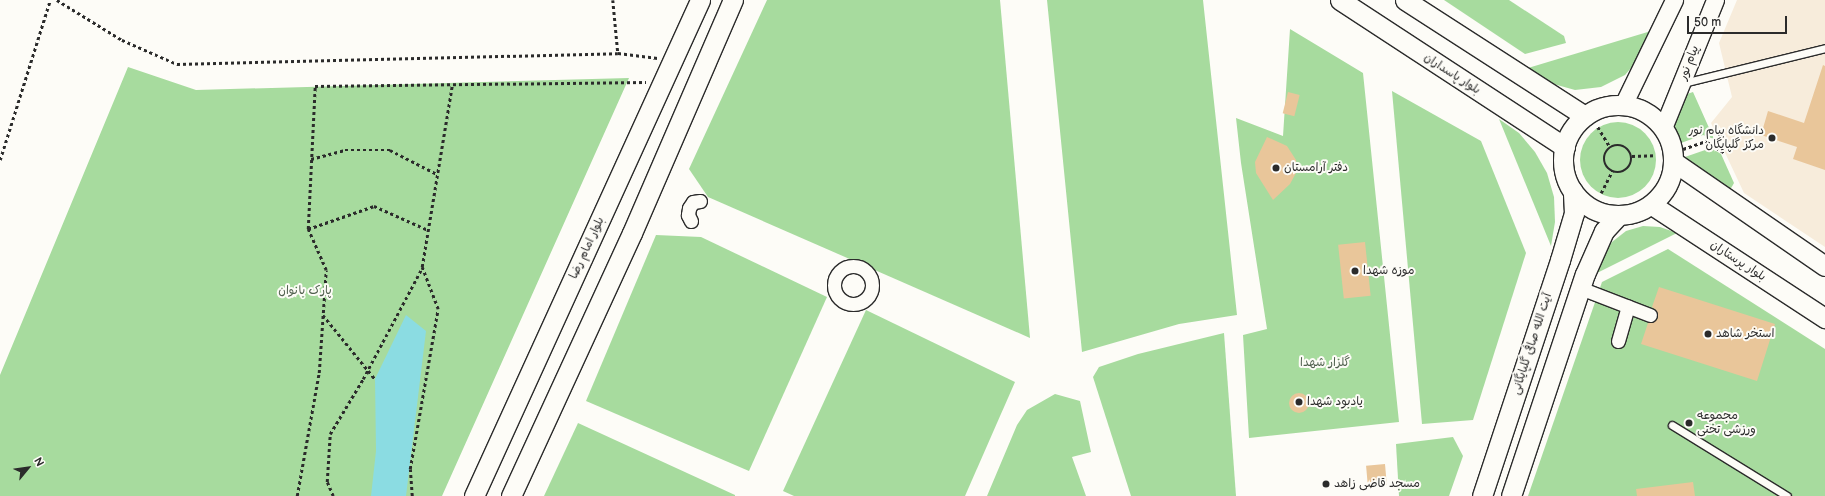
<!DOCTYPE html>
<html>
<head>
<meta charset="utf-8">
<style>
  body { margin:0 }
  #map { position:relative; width:1825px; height:496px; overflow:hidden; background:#fdfcf7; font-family:"Balsamiq Sans","Playpen Sans Arabic",sans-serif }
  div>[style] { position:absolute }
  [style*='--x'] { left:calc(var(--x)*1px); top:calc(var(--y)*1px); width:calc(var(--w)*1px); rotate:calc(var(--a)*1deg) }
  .built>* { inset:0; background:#f7ecdb }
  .green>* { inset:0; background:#a7db9e }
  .round { border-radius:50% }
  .water>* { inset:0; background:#8bdce2 }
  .building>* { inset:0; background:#e9c69a; transform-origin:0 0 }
  .path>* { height:2.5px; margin-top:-1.25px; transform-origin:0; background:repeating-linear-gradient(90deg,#2b2b2b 0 3px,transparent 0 6px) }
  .path>.ring { margin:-1.25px; padding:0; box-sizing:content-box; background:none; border:2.5px solid #2b2b2b; border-radius:50% }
  .roads { filter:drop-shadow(1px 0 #2b2b2b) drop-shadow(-1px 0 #2b2b2b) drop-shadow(0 1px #2b2b2b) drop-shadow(0 -1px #2b2b2b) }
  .service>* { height:7px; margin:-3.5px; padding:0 3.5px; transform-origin:3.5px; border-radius:3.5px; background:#fdfcf7 }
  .minor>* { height:13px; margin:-6.5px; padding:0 6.5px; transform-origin:6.5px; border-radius:6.5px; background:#fdfcf7 }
  .minor>.ring { margin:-6.5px; padding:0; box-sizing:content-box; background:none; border:13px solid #fdfcf7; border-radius:50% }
  .tertiary>* { height:17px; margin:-8.5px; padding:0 8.5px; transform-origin:8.5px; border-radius:8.5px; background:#fdfcf7 }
  .secondary>* { height:19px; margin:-9.5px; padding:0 9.5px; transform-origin:9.5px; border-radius:9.5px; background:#fdfcf7 }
  .secondary>.ring { margin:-9.5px; padding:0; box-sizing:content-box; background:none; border:19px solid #fdfcf7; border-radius:50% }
  .dots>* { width:11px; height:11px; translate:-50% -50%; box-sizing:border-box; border:2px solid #fdfcf7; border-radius:50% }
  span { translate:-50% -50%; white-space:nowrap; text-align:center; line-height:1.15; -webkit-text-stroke:4px #fdfcf7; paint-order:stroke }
  .street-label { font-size:12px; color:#2b2b2b }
  .poi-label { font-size:12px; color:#2b2b2b }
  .right { translate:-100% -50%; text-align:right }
  .left { translate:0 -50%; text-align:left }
  .park-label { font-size:12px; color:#50604e }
  .north { position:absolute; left:8px; top:448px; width:40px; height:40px; -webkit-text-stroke:3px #fdfcf7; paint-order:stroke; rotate:61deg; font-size:11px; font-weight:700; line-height:16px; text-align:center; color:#2b2b2b }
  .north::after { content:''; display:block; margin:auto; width:14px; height:18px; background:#2b2b2b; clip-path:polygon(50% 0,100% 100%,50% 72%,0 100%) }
  .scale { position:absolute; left:1687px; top:16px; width:100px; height:18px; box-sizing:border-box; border:2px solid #2b2b2b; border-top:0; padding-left:5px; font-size:12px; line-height:14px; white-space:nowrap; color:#2b2b2b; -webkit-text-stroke:3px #fdfcf7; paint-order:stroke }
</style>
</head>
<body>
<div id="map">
  <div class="built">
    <div style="clip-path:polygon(1737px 0,1825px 0,1825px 247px,1744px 193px,1711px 123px,1732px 97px,1719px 43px)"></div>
  </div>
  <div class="green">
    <div style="clip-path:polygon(767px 0,1000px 0,1030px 338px,708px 197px,689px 169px)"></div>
    <div style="clip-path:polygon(1047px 0,1203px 0,1237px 315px,1179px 324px,1082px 352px)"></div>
    <div style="clip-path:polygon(1444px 0,1509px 0,1564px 36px,1566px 43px,1525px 54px)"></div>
    <div style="clip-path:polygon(1290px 29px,1363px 73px,1399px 422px,1249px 438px,1243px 335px,1267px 329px,1241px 163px,1236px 118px,1283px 136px)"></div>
    <div style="clip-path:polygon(1651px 31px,1642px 55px,1625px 75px,1601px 87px,1575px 90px,1550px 83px,1528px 68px)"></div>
    <div style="clip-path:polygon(128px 67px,196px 90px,629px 78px,442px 496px,0 496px,0 375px)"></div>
    <div style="clip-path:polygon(1392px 91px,1481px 141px,1526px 253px,1473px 420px,1422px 424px)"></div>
    <div style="clip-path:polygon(1693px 92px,1714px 139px,1703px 135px,1681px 143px,1673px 126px,1687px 94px)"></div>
    <div style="clip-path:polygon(1499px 119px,1519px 133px,1535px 152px,1547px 173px,1554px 197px,1555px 222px,1551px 246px)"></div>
    <div class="round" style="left:1580px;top:122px;width:76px;height:76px"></div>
    <div style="clip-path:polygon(1711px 148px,1721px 154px,1734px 183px,1730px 190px,1682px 158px)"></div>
    <div style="clip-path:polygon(1643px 226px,1660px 227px,1677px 233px,1597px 273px,1602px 256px,1612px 242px,1626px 231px)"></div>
    <div style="clip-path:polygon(656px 235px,701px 237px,827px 297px,749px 471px,586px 401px)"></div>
    <div style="clip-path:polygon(1668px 249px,1825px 349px,1825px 496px,1528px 496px,1602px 282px)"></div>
    <div style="clip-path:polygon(866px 310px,1015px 382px,965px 496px,794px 496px,783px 491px)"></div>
    <div style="clip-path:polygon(1224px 333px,1236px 496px,1131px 496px,1093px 377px,1099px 367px,1138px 354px)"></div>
    <div style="clip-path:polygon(1055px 394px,1080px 401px,1091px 452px,1072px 457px,1086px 496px,987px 496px,1017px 425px,1027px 410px)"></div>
    <div style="clip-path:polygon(578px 423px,735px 495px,735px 496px,544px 496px)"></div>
    <div style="clip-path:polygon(1453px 437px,1463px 456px,1449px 496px,1399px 496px,1396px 444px)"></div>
  </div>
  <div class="water">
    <div style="clip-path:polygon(406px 315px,426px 331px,406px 496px,371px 496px,376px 451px,375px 379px)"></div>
  </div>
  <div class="building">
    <div style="clip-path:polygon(1823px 65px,1825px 66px,1825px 170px,1793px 159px,1797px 147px,1761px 135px,1768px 111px,1804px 123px)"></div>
    <div style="left:1288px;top:92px;width:12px;height:22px;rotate:14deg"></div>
    <div style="clip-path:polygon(1267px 137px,1287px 146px,1296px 160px,1296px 173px,1290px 184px,1273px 200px,1256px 173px,1255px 162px)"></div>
    <div style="left:1365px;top:242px;width:54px;height:27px;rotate:84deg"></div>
    <div style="clip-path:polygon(1659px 287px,1775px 324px,1757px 381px,1641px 344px,1648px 323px,1655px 321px,1658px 318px,1656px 310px,1652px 307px)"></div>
    <div class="round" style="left:1289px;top:393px;width:20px;height:20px"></div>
    <div style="left:1385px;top:464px;width:21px;height:19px;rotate:85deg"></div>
    <div style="clip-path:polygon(1693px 482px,1695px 496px,1637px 496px,1636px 489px)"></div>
  </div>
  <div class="path">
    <div style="--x:57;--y:0;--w:76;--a:31.6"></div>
    <div style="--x:122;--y:40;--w:60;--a:23.6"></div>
    <div style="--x:177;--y:64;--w:441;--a:-1.4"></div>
    <div style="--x:618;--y:53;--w:40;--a:7.1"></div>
    <div style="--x:613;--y:0;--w:53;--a:84.6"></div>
    <div style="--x:1598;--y:127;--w:23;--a:59"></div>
    <div class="ring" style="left:1604px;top:145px;width:25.5px;height:25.5px"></div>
    <div style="--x:1683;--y:149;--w:24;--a:-19"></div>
    <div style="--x:1706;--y:141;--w:22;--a:32"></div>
    <div style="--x:1632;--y:156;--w:23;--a:-2"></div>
    <div style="--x:311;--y:159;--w:35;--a:-15"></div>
    <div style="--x:345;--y:150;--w:45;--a:0"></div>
    <div style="--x:390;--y:150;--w:53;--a:27.1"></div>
    <div style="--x:0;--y:160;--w:168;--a:-72.6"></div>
    <div style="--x:1601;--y:193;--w:25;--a:-63"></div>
    <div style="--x:308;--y:229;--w:70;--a:-19.2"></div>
    <div style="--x:374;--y:206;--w:59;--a:24"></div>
    <div style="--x:323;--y:315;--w:82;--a:50.9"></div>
    <div style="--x:297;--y:496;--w:125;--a:-79.9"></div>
    <div style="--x:319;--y:373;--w:103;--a:-86.1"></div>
    <div style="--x:326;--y:270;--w:45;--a:-113.7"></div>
    <div style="--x:308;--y:229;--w:143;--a:-87.2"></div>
    <div style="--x:315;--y:86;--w:331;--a:-0.7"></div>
    <div style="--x:333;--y:496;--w:15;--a:-113"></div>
    <div style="--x:327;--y:482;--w:48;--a:-86.4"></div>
    <div style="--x:330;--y:434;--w:64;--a:-59"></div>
    <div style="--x:363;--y:379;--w:126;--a:-62"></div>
    <div style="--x:412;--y:496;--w:27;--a:-94"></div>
    <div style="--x:410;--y:469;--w:162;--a:-80.1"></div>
    <div style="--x:438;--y:309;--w:45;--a:-110.9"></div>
    <div style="--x:422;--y:267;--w:184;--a:-80.6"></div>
  </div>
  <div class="roads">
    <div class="service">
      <div style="--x:1683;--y:83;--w:146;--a:-13.8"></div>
      <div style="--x:1672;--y:425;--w:135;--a:31.7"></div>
    </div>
    <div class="minor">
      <div style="--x:691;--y:221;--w:7;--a:-117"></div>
      <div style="--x:688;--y:215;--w:7;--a:-82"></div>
      <div style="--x:689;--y:208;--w:7;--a:-56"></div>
      <div style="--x:693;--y:202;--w:7;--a:-8"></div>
      <div class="ring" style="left:834px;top:266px;width:25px;height:25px"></div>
      <div style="--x:1580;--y:288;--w:75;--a:21.1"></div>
      <div style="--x:1618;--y:341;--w:36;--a:-74"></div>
    </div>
    <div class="tertiary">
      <div style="--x:1623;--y:105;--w:117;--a:-64.1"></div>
      <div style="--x:1663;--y:128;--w:138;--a:-67.9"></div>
    </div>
    <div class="secondary">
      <div style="--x:1340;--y:0;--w:269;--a:33.2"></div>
      <div style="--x:1405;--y:0;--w:214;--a:32.8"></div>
      <div class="ring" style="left:1563px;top:105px;width:91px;height:91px"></div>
      <div style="--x:1674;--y:162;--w:183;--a:34.6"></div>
      <div style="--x:1652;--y:205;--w:207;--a:33.2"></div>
      <div style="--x:474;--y:496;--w:545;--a:-65.5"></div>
      <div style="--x:511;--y:496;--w:289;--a:-65.3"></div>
      <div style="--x:632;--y:233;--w:254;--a:-66.6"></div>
      <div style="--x:1482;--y:496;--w:249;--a:-71.7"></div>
      <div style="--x:1560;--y:260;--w:49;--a:-73.4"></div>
      <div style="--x:1574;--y:213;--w:22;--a:-93"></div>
      <div style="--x:1511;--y:496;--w:234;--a:-71.6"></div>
      <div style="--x:1585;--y:274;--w:47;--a:-66.2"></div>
      <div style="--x:1604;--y:231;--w:21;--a:-47"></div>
    </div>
  </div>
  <div class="dots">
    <div style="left:1772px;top:138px;background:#2b2b2b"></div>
    <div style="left:1276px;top:168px;background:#2b2b2b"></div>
    <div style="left:1355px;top:271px;background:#2b2b2b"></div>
    <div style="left:1708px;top:334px;background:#2b2b2b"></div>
    <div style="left:1299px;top:402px;background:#2b2b2b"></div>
    <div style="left:1689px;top:423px;background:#2b2b2b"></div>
    <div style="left:1326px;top:484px;background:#2b2b2b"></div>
  </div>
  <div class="street-label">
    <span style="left:1689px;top:63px;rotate:-69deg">پیام نور</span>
    <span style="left:1452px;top:74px;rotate:33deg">بلوار پاسداران</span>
    <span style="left:587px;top:248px;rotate:-65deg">بلوار امام رضا</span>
    <span style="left:1738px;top:261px;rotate:33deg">بلوار پرستاران</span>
    <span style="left:1532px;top:344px;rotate:-72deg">آیت الله صافی گلپایگانی</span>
  </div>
  <div class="poi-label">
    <span class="right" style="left:1764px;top:138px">دانشگاه پیام نور<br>مرکز گلپایگان</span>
    <span class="left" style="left:1284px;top:168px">دفتر آرامستان</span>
    <span class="left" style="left:1363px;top:271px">موزه شهدا</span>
    <span class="left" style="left:1716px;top:334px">استخر شاهد</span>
    <span class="left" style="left:1307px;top:402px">یادبود شهدا</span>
    <span class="left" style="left:1697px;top:423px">مجموعه<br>ورزشی تختی</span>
    <span class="left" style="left:1334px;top:484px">مسجد قاضی زاهد</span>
  </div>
  <div class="park-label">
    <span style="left:305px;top:291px">پارک بانوان</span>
    <span style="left:1325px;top:363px">گلزار شهدا</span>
  </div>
  <div class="north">N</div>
  <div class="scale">50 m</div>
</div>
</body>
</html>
